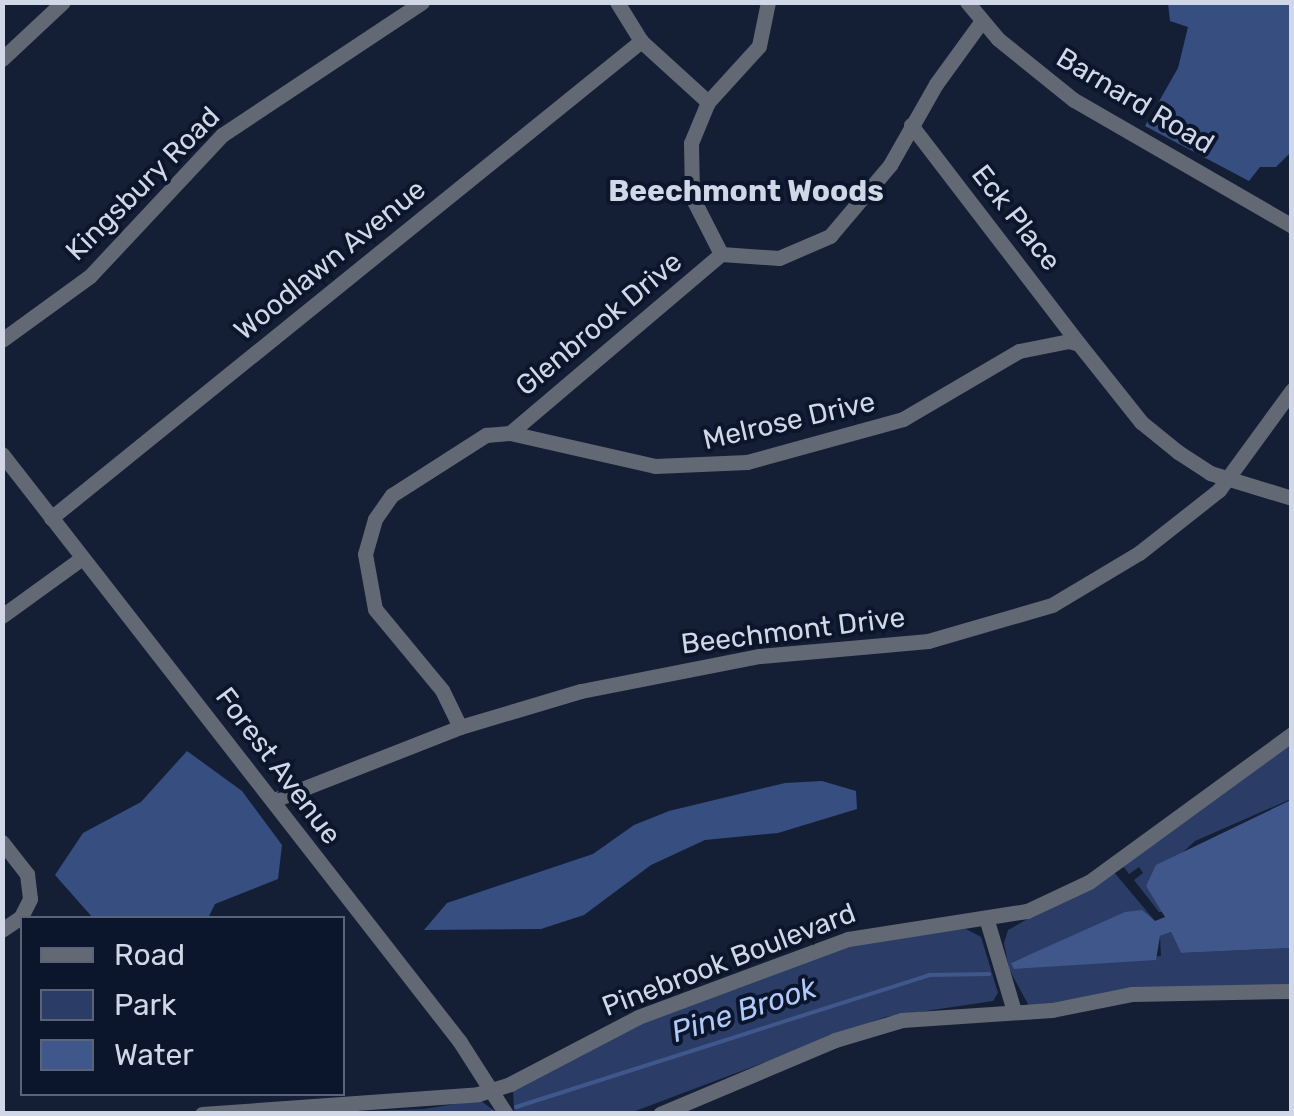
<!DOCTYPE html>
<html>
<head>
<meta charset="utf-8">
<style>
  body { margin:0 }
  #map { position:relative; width:1294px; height:1116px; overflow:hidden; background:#141f36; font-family:Rubik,sans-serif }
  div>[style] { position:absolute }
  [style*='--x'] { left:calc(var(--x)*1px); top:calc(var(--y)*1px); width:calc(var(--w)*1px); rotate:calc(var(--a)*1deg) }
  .green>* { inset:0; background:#2b3d66 }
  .forest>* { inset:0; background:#364e80 }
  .water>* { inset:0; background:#3f578a }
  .stream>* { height:4px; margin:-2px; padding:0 2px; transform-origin:2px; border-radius:2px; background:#3f578a }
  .minor>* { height:15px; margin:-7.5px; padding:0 7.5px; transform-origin:7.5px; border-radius:7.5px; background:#626975 }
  span { translate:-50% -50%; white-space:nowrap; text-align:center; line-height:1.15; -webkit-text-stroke:8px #0b152c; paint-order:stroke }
  .street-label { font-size:28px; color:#d0d8e8 }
  .neighbourhood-label { font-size:30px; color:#d0d8e8; font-weight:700 }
  .water-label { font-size:30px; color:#b1c9f8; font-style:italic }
  .frame { position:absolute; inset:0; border:5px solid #d0d8e8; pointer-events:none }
  .legend { position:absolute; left:20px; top:916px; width:325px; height:180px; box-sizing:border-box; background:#0b152c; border:2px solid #5a6377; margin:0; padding:12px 18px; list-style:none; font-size:30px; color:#d0d8e8 }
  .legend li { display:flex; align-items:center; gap:20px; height:50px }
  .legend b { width:50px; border:2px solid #5a6377 }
</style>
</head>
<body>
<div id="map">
  <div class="green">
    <div style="clip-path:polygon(1291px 740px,1291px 799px,1195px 841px,1146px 886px,1165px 912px,1159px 912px,1134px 880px,1143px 873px,1139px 867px,1129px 874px,1123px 866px)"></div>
    <div style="clip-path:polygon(1113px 871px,1155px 921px,1053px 946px,1012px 962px,1014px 968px,1161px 956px,1160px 936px,1171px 932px,1181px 953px,1291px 948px,1291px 986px,1029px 1006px,1009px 969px,1004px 943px,1008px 930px)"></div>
    <div style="clip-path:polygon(966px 929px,981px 937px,998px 993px,993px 1001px,885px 1017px,630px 1113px,514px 1113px,513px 1088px,600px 1040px,854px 941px)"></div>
    <div style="clip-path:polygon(480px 1100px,497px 1113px,280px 1114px,424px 1109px)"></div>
  </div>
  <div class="forest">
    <div style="clip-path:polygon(1168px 3px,1291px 3px,1291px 152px,1276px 167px,1260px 167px,1249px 181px,1145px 126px,1178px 68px,1188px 27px,1170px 21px)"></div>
    <div style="clip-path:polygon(187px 751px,242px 791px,282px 845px,278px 879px,215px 904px,208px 918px,93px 918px,55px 875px,83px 833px,141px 802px)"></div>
    <div style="clip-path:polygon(822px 781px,856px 791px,857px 809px,778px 833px,705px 840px,651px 865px,584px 915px,541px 929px,424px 930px,447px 903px,593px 854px,634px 825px,669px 811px,785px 783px)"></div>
  </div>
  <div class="water">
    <div style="clip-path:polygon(1291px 800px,1291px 948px,1181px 953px,1171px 932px,1160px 936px,1156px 960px,1014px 969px,1011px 963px,1125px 912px,1142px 910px,1155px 921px,1165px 917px,1146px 886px,1156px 865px)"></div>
  </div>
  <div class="stream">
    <div style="--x:516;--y:1107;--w:434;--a:-17.7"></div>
    <div style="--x:929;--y:975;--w:60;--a:-1"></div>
    <div style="--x:489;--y:1114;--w:4;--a:-34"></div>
  </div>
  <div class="minor">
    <div style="--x:617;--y:2;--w:46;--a:58.4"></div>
    <div style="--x:641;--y:41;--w:91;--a:42.3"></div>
    <div style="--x:768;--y:2;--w:45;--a:101.6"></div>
    <div style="--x:759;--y:46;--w:76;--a:132.3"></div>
    <div style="--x:708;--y:102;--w:44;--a:112.5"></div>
    <div style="--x:691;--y:143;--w:54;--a:88.9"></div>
    <div style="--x:692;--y:197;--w:64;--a:63"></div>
    <div style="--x:721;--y:254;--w:58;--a:3.9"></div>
    <div style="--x:779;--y:258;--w:56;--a:-23.3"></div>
    <div style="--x:830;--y:236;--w:93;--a:-49.8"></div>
    <div style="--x:890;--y:165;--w:93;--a:-60.4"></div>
    <div style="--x:936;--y:84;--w:77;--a:-54"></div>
    <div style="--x:967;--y:2;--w:48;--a:50"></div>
    <div style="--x:998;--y:39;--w:97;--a:38.8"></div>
    <div style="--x:1074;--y:100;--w:252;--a:30"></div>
    <div style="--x:2;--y:59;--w:83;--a:-43.1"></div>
    <div style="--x:911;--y:125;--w:276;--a:52.5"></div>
    <div style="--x:2;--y:340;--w:109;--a:-36"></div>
    <div style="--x:90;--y:276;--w:193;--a:-46.9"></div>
    <div style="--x:222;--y:135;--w:240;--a:-33.6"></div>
    <div style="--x:510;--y:433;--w:277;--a:-40.3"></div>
    <div style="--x:2;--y:454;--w:745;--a:52.08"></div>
    <div style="--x:460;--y:1042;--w:85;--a:57.4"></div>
    <div style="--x:51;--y:518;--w:759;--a:-38.95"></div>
    <div style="--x:2;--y:616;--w:99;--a:-35.9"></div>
    <div style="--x:460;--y:727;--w:41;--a:-115.9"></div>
    <div style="--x:442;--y:690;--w:105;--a:-129.6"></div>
    <div style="--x:375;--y:609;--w:56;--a:-100.3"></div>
    <div style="--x:365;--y:554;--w:36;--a:-74"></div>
    <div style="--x:375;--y:519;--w:29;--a:-55"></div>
    <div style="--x:392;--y:495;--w:112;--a:-32.6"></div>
    <div style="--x:486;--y:435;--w:24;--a:-5"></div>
    <div style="--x:510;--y:433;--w:149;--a:12.8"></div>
    <div style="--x:655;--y:466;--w:92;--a:-2.5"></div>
    <div style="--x:747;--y:462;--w:162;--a:-15.4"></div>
    <div style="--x:903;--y:419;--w:134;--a:-30.4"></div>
    <div style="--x:1019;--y:351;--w:51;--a:-11.3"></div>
    <div style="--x:1069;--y:341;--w:10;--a:17"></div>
    <div style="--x:1079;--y:344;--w:100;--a:51.5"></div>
    <div style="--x:1141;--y:422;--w:48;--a:39"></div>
    <div style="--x:1178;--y:452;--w:38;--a:33"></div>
    <div style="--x:1210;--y:473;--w:86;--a:17"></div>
    <div style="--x:274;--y:800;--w:200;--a:-21.4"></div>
    <div style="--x:460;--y:727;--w:126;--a:-16.6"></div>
    <div style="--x:581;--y:691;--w:182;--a:-11.1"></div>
    <div style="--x:760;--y:656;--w:169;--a:-5.1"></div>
    <div style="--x:928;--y:641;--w:129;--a:-16.2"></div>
    <div style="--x:1052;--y:605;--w:101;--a:-30.9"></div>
    <div style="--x:1139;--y:553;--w:102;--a:-38.2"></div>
    <div style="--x:1219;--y:490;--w:124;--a:-53.9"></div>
    <div style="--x:2;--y:842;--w:41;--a:52"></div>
    <div style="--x:27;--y:874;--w:25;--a:83"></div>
    <div style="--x:30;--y:899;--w:20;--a:117"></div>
    <div style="--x:21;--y:917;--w:23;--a:146"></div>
    <div style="--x:987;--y:921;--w:94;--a:73.3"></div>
    <div style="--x:202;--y:1114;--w:277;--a:-4.1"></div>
    <div style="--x:478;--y:1094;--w:34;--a:-17"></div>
    <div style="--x:510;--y:1084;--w:144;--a:-27.6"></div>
    <div style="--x:638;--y:1017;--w:224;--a:-20.4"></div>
    <div style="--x:848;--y:939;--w:181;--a:-8.9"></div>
    <div style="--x:1027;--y:911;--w:68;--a:-25.1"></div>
    <div style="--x:1089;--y:882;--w:251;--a:-36.1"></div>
    <div style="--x:660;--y:1114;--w:190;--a:-22.9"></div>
    <div style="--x:835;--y:1040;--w:70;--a:-16.6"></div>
    <div style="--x:902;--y:1020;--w:150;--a:-3.8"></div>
    <div style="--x:1052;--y:1010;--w:82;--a:-11.3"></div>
    <div style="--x:1132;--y:994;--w:160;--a:-1.1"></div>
  </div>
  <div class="street-label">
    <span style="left:1135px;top:101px;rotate:31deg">Barnard Road</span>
    <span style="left:143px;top:184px;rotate:-45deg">Kingsbury Road</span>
    <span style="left:1016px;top:218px;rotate:52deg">Eck Place</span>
    <span style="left:330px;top:260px;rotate:-39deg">Woodlawn Avenue</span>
    <span style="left:599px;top:324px;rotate:-40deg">Glenbrook Drive</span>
    <span style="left:789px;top:421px;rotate:-13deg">Melrose Drive</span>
    <span style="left:793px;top:631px;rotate:-7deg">Beechmont Drive</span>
    <span style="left:278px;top:766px;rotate:53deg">Forest Avenue</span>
    <span style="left:729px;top:960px;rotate:-21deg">Pinebrook Boulevard</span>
  </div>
  <div class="neighbourhood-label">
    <span style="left:746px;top:191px">Beechmont Woods</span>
  </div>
  <div class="water-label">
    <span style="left:744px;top:1010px;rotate:-18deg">Pine Brook</span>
  </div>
  <div class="frame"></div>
  <ul class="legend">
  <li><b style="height:12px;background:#626975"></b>Road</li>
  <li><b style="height:28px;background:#2b3d66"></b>Park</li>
  <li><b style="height:28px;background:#3f578a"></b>Water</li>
  </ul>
</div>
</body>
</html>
